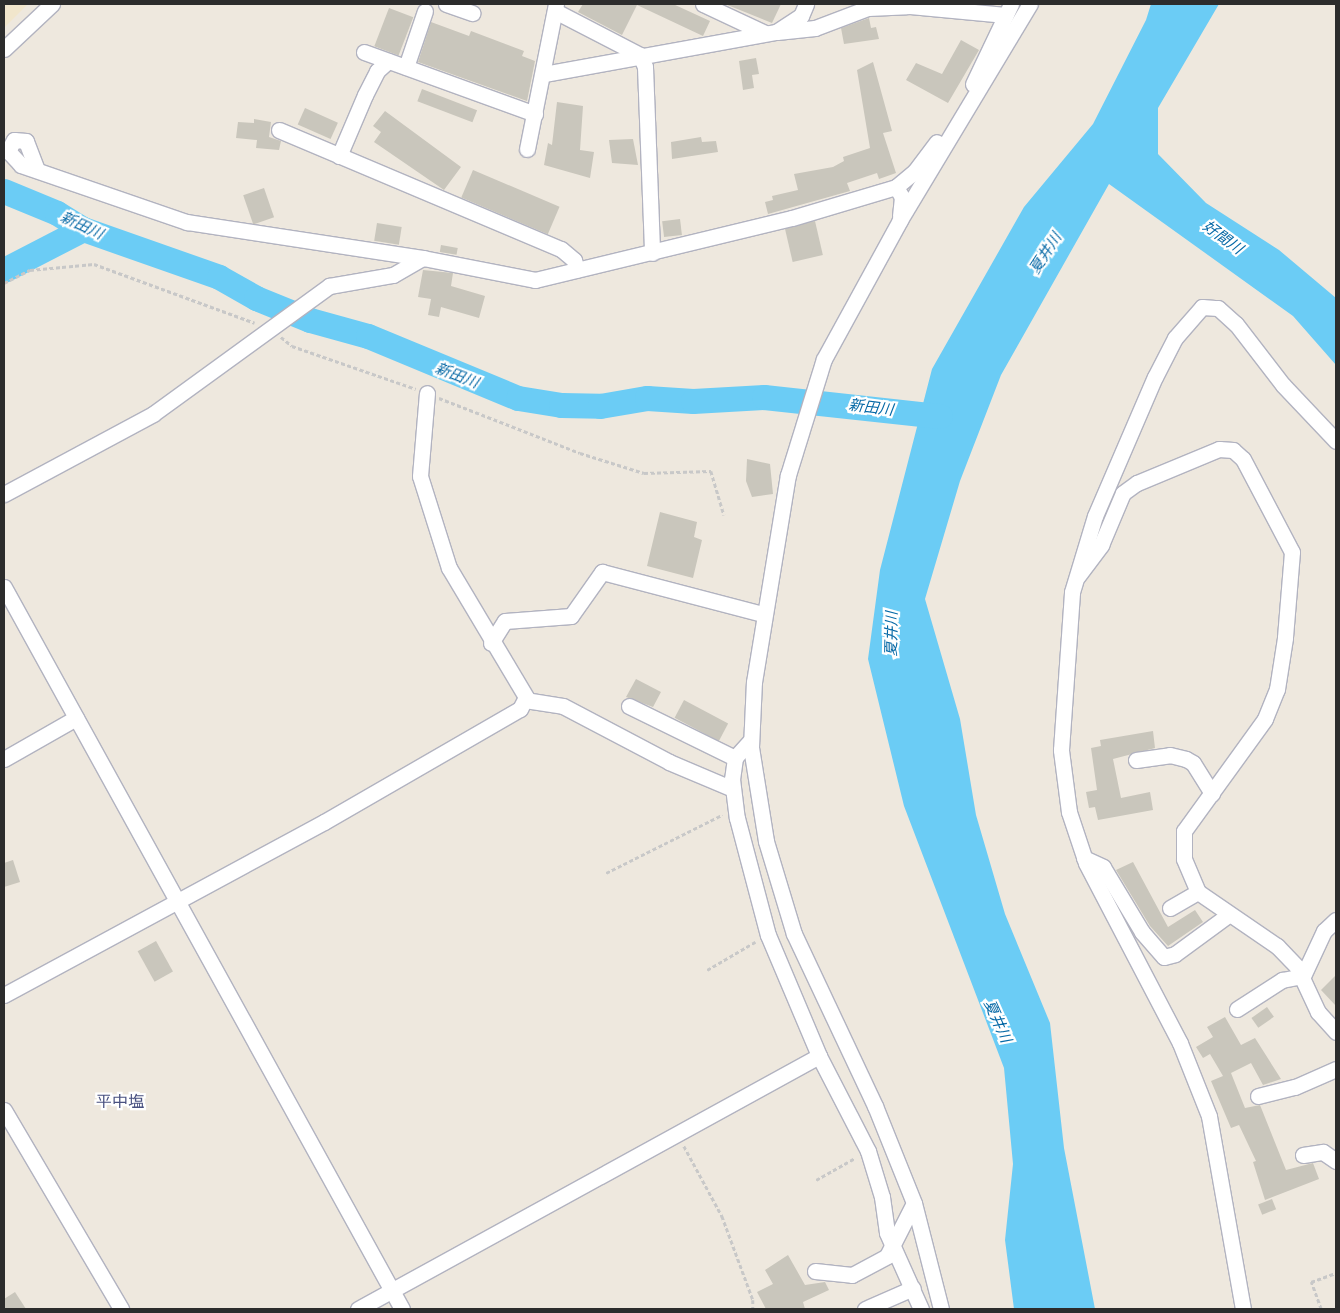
<!DOCTYPE html>
<html>
<head>
<meta charset="utf-8">
<style>
  body { margin:0 }
  #map { position:relative; width:1340px; height:1313px; overflow:hidden; background:#eee8de; font-family:"Asap Condensed","Noto Sans JP",sans-serif }
  div>[style] { position:absolute }
  [style*='--x'] { left:calc(var(--x)*1px); top:calc(var(--y)*1px); width:calc(var(--w)*1px); rotate:calc(var(--a)*1deg) }
  .education>* { inset:0; background:#f1e6cc }
  .water>* { inset:0; background:#6bccf5 }
  .river>* { height:25px; margin:-12.5px; padding:0 12.5px; transform-origin:12.5px; border-radius:12.5px; background:#6bccf5 }
  .building>* { inset:0; background:#c9c6bc; transform-origin:0 0 }
  .path>* { height:2.5px; margin-top:-1.25px; transform-origin:0; background:repeating-linear-gradient(90deg,#c8c8c8 0 4px,transparent 0 6.5px) }
  .roads { filter:drop-shadow(1px 0 #b2b3c0) drop-shadow(-1px 0 #b2b3c0) drop-shadow(0 1px #b2b3c0) drop-shadow(0 -1px #b2b3c0) }
  .minor>* { height:15px; margin:-7.5px; padding:0 7.5px; transform-origin:7.5px; border-radius:7.5px; background:#fff }
  span { translate:-50% -50%; white-space:nowrap; text-align:center; line-height:1.15; -webkit-text-stroke:4.5px #fff; paint-order:stroke }
  .water-label { font-size:15px; color:#0669a6; font-style:italic }
  .quarter-label { font-size:16px; color:#495180 }
  .frame { position:absolute; inset:0; border:5px solid #2c2c2c; pointer-events:none }
</style>
</head>
<body>
<div id="map">
  <div class="education">
    <div style="clip-path:polygon(4px 4px,28px 4px,4px 28px)"></div>
  </div>
  <div class="water">
    <div style="clip-path:polygon(1151px 4px,1219px 4px,1158px 108px,1158px 154px,1206px 203px,1279px 250px,1336px 298px,1336px 365px,1293px 316px,1109px 184px,1001px 375px,960px 481px,925px 599px,960px 719px,976px 815px,1005px 914px,1050px 1023px,1064px 1148px,1095px 1309px,1014px 1309px,1005px 1240px,1013px 1164px,1004px 1068px,904px 806px,868px 659px,880px 570px,932px 369px,1024px 207px,1093px 124px,1146px 20px)"></div>
  </div>
  <div class="river">
    <div style="--x:4;--y:191;--w:57;--a:22.5"></div>
    <div style="--x:57;--y:213;--w:31;--a:32"></div>
    <div style="--x:83;--y:229;--w:144;--a:19.4"></div>
    <div style="--x:219;--y:277;--w:43;--a:29.6"></div>
    <div style="--x:256;--y:298;--w:58;--a:22.2"></div>
    <div style="--x:310;--y:320;--w:60;--a:15.4"></div>
    <div style="--x:368;--y:336;--w:162;--a:22.5"></div>
    <div style="--x:518;--y:398;--w:44;--a:9.2"></div>
    <div style="--x:561;--y:405;--w:39;--a:1"></div>
    <div style="--x:600;--y:406;--w:48;--a:-9.7"></div>
    <div style="--x:647;--y:398;--w:46;--a:3.7"></div>
    <div style="--x:693;--y:401;--w:71;--a:-3.2"></div>
    <div style="--x:764;--y:397;--w:177;--a:6.2"></div>
    <div style="--x:4;--y:270;--w:89;--a:-27.4"></div>
  </div>
  <div class="building">
    <div style="clip-path:polygon(583px 4px,673px 4px,710px 21px,703px 36px,637px 5px,622px 35px,578px 12px)"></div>
    <div style="clip-path:polygon(725px 4px,781px 4px,772px 23px)"></div>
    <div style="left:389px;top:8px;width:26px;height:41px;rotate:21deg"></div>
    <div style="clip-path:polygon(869px 18px,871px 28px,876px 27px,879px 39px,844px 44px,841px 28px)"></div>
    <div style="clip-path:polygon(431px 22px,469px 36px,471px 31px,524px 51px,522px 56px,535px 61px,527px 101px,418px 62px)"></div>
    <div style="clip-path:polygon(961px 40px,979px 50px,948px 103px,906px 80px,916px 63px,942px 74px)"></div>
    <div style="clip-path:polygon(756px 58px,759px 74px,752px 75px,754px 88px,743px 90px,739px 61px)"></div>
    <div style="clip-path:polygon(873px 62px,892px 131px,883px 133px,896px 173px,879px 179px,877px 173px,847px 183px,850px 191px,768px 214px,765px 202px,773px 200px,772px 196px,798px 190px,794px 174px,833px 167px,844px 161px,843px 157px,870px 148px,857px 70px)"></div>
    <div style="left:422px;top:89px;width:59px;height:13px;rotate:21deg"></div>
    <div style="clip-path:polygon(557px 102px,583px 106px,580px 150px,594px 152px,590px 178px,544px 165px,548px 143px,552px 145px)"></div>
    <div style="left:305px;top:108px;width:36px;height:18px;rotate:24deg"></div>
    <div style="clip-path:polygon(385px 111px,461px 167px,444px 190px,374px 142px,381px 132px,373px 126px)"></div>
    <div style="clip-path:polygon(254px 119px,271px 122px,269px 137px,281px 141px,279px 150px,256px 148px,257px 140px,236px 138px,238px 122px,254px 123px)"></div>
    <div style="clip-path:polygon(701px 137px,702px 142px,716px 141px,718px 152px,672px 159px,671px 142px)"></div>
    <div style="clip-path:polygon(633px 139px,638px 165px,612px 163px,609px 140px)"></div>
    <div style="left:473px;top:170px;width:94px;height:30px;rotate:23deg"></div>
    <div style="left:264px;top:188px;width:31px;height:22px;rotate:71deg"></div>
    <div style="left:680px;top:219px;width:16px;height:18px;rotate:83deg"></div>
    <div style="left:815px;top:221px;width:35px;height:31px;rotate:77deg"></div>
    <div style="left:377px;top:223px;width:25px;height:18px;rotate:9deg"></div>
    <div style="left:441px;top:245px;width:17px;height:7px;rotate:10deg"></div>
    <div style="clip-path:polygon(423px 270px,453px 273px,451px 286px,485px 296px,479px 318px,441px 307px,439px 317px,428px 315px,431px 299px,418px 297px)"></div>
    <div style="clip-path:polygon(747px 459px,770px 464px,773px 494px,752px 497px,746px 481px)"></div>
    <div style="clip-path:polygon(660px 512px,697px 522px,694px 537px,702px 540px,693px 578px,647px 566px)"></div>
    <div style="clip-path:polygon(636px 679px,661px 692px,653px 707px,626px 697px)"></div>
    <div style="left:684px;top:700px;width:50px;height:20px;rotate:28deg"></div>
    <div style="clip-path:polygon(1153px 731px,1155px 748px,1113px 759px,1121px 798px,1150px 792px,1153px 810px,1098px 820px,1095px 807px,1089px 808px,1086px 792px,1097px 790px,1091px 748px,1101px 746px,1100px 740px)"></div>
    <div style="clip-path:polygon(13px 860px,20px 882px,4px 887px,4px 863px)"></div>
    <div style="clip-path:polygon(1133px 862px,1168px 927px,1195px 910px,1203px 922px,1168px 946px,1150px 926px,1116px 870px)"></div>
    <div style="left:156px;top:941px;width:35px;height:21px;rotate:61deg"></div>
    <div style="clip-path:polygon(1336px 975px,1336px 1006px,1321px 990px)"></div>
    <div style="left:1267px;top:1007px;width:12px;height:19px;rotate:55deg"></div>
    <div style="clip-path:polygon(1225px 1017px,1241px 1045px,1255px 1038px,1281px 1079px,1263px 1085px,1251px 1063px,1231px 1073px,1245px 1108px,1260px 1105px,1286px 1170px,1313px 1163px,1319px 1179px,1265px 1200px,1253px 1162px,1256px 1161px,1239px 1125px,1231px 1128px,1211px 1081px,1223px 1076px,1210px 1054px,1203px 1058px,1196px 1047px,1213px 1037px,1207px 1027px)"></div>
    <div style="left:1272px;top:1199px;width:11px;height:15px;rotate:68deg"></div>
    <div style="clip-path:polygon(788px 1255px,805px 1285px,825px 1282px,829px 1290px,803px 1302px,805px 1309px,766px 1309px,757px 1292px,773px 1284px,765px 1270px)"></div>
    <div style="clip-path:polygon(15px 1292px,26px 1309px,4px 1309px,4px 1299px)"></div>
  </div>
  <div class="path">
    <div style="--x:4;--y:283;--w:29;--a:-27"></div>
    <div style="--x:30;--y:270;--w:64;--a:-5.4"></div>
    <div style="--x:94;--y:264;--w:171;--a:20.1"></div>
    <div style="--x:281;--y:337;--w:14;--a:39"></div>
    <div style="--x:292;--y:346;--w:131;--a:19.1"></div>
    <div style="--x:439;--y:398;--w:151;--a:21.3"></div>
    <div style="--x:580;--y:453;--w:67;--a:17.4"></div>
    <div style="--x:644;--y:473;--w:67;--a:-1.7"></div>
    <div style="--x:711;--y:471;--w:46;--a:73.5"></div>
    <div style="--x:606;--y:873;--w:130;--a:-26.6"></div>
    <div style="--x:707;--y:970;--w:56;--a:-30.3"></div>
    <div style="--x:684;--y:1146;--w:80;--a:61.5"></div>
    <div style="--x:722;--y:1216;--w:90;--a:69.7"></div>
    <div style="--x:753;--y:1300;--w:9;--a:90"></div>
    <div style="--x:816;--y:1180;--w:45;--a:-29.4"></div>
    <div style="--x:1321;--y:1309;--w:29;--a:-110"></div>
    <div style="--x:1311;--y:1282;--w:27;--a:-20"></div>
  </div>
  <div class="roads">
    <div class="minor">
      <div style="--x:446;--y:4;--w:28;--a:19"></div>
      <div style="--x:703;--y:4;--w:68;--a:25.1"></div>
      <div style="--x:555;--y:11;--w:96;--a:27.4"></div>
      <div style="--x:640;--y:55;--w:13;--a:67"></div>
      <div style="--x:645;--y:67;--w:186;--a:87.8"></div>
      <div style="--x:777;--y:32;--w:38;--a:-6"></div>
      <div style="--x:815;--y:28;--w:57;--a:-20.7"></div>
      <div style="--x:868;--y:8;--w:42;--a:-2.7"></div>
      <div style="--x:910;--y:6;--w:96;--a:5.4"></div>
      <div style="--x:4;--y:49;--w:66;--a:-43.2"></div>
      <div style="--x:364;--y:52;--w:182;--a:19.9"></div>
      <div style="--x:406;--y:67;--w:59;--a:-71.3"></div>
      <div style="--x:544;--y:74;--w:236;--a:-10.3"></div>
      <div style="--x:776;--y:32;--w:30;--a:-33"></div>
      <div style="--x:801;--y:16;--w:13;--a:-67"></div>
      <div style="--x:973;--y:84;--w:89;--a:-64.6"></div>
      <div style="--x:279;--y:130;--w:306;--a:22.9"></div>
      <div style="--x:561;--y:249;--w:17;--a:40"></div>
      <div style="--x:574;--y:260;--w:10;--a:73"></div>
      <div style="--x:527;--y:149;--w:148;--a:-78.7"></div>
      <div style="--x:339;--y:156;--w:66;--a:-66.9"></div>
      <div style="--x:365;--y:95;--w:27;--a:-63"></div>
      <div style="--x:377;--y:71;--w:15;--a:-42"></div>
      <div style="--x:37;--y:170;--w:31;--a:-111"></div>
      <div style="--x:26;--y:141;--w:12;--a:-175"></div>
      <div style="--x:14;--y:140;--w:13;--a:119"></div>
      <div style="--x:8;--y:151;--w:19;--a:47"></div>
      <div style="--x:21;--y:165;--w:176;--a:19"></div>
      <div style="--x:187;--y:222;--w:239;--a:8.7"></div>
      <div style="--x:896;--y:187;--w:25;--a:-40"></div>
      <div style="--x:915;--y:171;--w:36;--a:-53"></div>
      <div style="--x:4;--y:494;--w:169;--a:-28.2"></div>
      <div style="--x:153;--y:414;--w:218;--a:-36"></div>
      <div style="--x:329;--y:286;--w:65;--a:-9.8"></div>
      <div style="--x:393;--y:275;--w:34;--a:-30"></div>
      <div style="--x:423;--y:258;--w:114;--a:11.1"></div>
      <div style="--x:535;--y:280;--w:264;--a:-13.6"></div>
      <div style="--x:792;--y:218;--w:109;--a:-16.6"></div>
      <div style="--x:896;--y:187;--w:12;--a:59"></div>
      <div style="--x:902;--y:197;--w:19;--a:96"></div>
      <div style="--x:1078;--y:576;--w:39;--a:-53"></div>
      <div style="--x:1101;--y:545;--w:56;--a:-67.1"></div>
      <div style="--x:1123;--y:493;--w:17;--a:-36"></div>
      <div style="--x:1137;--y:483;--w:89;--a:-22.5"></div>
      <div style="--x:1219;--y:449;--w:14;--a:4"></div>
      <div style="--x:1233;--y:450;--w:13;--a:42"></div>
      <div style="--x:1243;--y:459;--w:105;--a:62.2"></div>
      <div style="--x:1292;--y:552;--w:86;--a:94.7"></div>
      <div style="--x:1285;--y:638;--w:52;--a:98.9"></div>
      <div style="--x:1277;--y:689;--w:32;--a:112"></div>
      <div style="--x:1265;--y:719;--w:138;--a:125.9"></div>
      <div style="--x:1184;--y:831;--w:28;--a:90"></div>
      <div style="--x:1184;--y:859;--w:36;--a:67"></div>
      <div style="--x:1198;--y:892;--w:96;--a:34.4"></div>
      <div style="--x:1277;--y:946;--w:29;--a:46"></div>
      <div style="--x:1297;--y:967;--w:50;--a:65"></div>
      <div style="--x:1318;--y:1012;--w:27;--a:48"></div>
      <div style="--x:4;--y:587;--w:824;--a:61.13"></div>
      <div style="--x:491;--y:643;--w:26;--a:-58"></div>
      <div style="--x:505;--y:621;--w:66;--a:-4.3"></div>
      <div style="--x:571;--y:616;--w:54;--a:-54.8"></div>
      <div style="--x:602;--y:572;--w:165;--a:14.7"></div>
      <div style="--x:525;--y:700;--w:38;--a:9"></div>
      <div style="--x:563;--y:706;--w:120;--a:27.8"></div>
      <div style="--x:669;--y:762;--w:69;--a:22.9"></div>
      <div style="--x:629;--y:706;--w:118;--a:26.1"></div>
      <div style="--x:751;--y:740;--w:24;--a:132"></div>
      <div style="--x:735;--y:758;--w:21;--a:98"></div>
      <div style="--x:732;--y:779;--w:39;--a:83"></div>
      <div style="--x:737;--y:818;--w:121;--a:75.2"></div>
      <div style="--x:768;--y:935;--w:131;--a:67.1"></div>
      <div style="--x:4;--y:759;--w:83;--a:-29.7"></div>
      <div style="--x:1136;--y:760;--w:34;--a:-8"></div>
      <div style="--x:1170;--y:755;--w:16;--a:14"></div>
      <div style="--x:1186;--y:759;--w:8;--a:30"></div>
      <div style="--x:1193;--y:763;--w:36;--a:58"></div>
      <div style="--x:1084;--y:858;--w:21;--a:25"></div>
      <div style="--x:1103;--y:867;--w:76;--a:59"></div>
      <div style="--x:1142;--y:932;--w:33;--a:49"></div>
      <div style="--x:1164;--y:957;--w:11;--a:-15"></div>
      <div style="--x:1175;--y:954;--w:66;--a:-36.3"></div>
      <div style="--x:1170;--y:908;--w:32;--a:-30"></div>
      <div style="--x:4;--y:995;--w:364;--a:-28.4"></div>
      <div style="--x:324;--y:822;--w:226;--a:-30"></div>
      <div style="--x:520;--y:709;--w:13;--a:-63"></div>
      <div style="--x:526;--y:697;--w:150;--a:-120.8"></div>
      <div style="--x:449;--y:568;--w:96;--a:-107.5"></div>
      <div style="--x:420;--y:476;--w:83;--a:-85.2"></div>
      <div style="--x:1237;--y:1009;--w:54;--a:-32.8"></div>
      <div style="--x:1282;--y:980;--w:21;--a:-11"></div>
      <div style="--x:1303;--y:976;--w:50;--a:-65"></div>
      <div style="--x:1324;--y:931;--w:16;--a:-43"></div>
      <div style="--x:1258;--y:1096;--w:38;--a:-14"></div>
      <div style="--x:1295;--y:1087;--w:45;--a:-23.7"></div>
      <div style="--x:4;--y:1110;--w:231;--a:59.5"></div>
      <div style="--x:1303;--y:1155;--w:20;--a:-9"></div>
      <div style="--x:1323;--y:1152;--w:16;--a:35"></div>
      <div style="--x:815;--y:1271;--w:37;--a:6"></div>
      <div style="--x:852;--y:1275;--w:40;--a:-28"></div>
      <div style="--x:887;--y:1256;--w:59;--a:-63"></div>
      <div style="--x:358;--y:1309;--w:526;--a:-28.76"></div>
      <div style="--x:819;--y:1056;--w:107;--a:62.7"></div>
      <div style="--x:868;--y:1151;--w:48;--a:73.1"></div>
      <div style="--x:882;--y:1197;--w:36;--a:82"></div>
      <div style="--x:887;--y:1233;--w:83;--a:65.9"></div>
      <div style="--x:865;--y:1309;--w:52;--a:-23.6"></div>
      <div style="--x:941;--y:1309;--w:109;--a:-104.3"></div>
      <div style="--x:914;--y:1203;--w:105;--a:-111.9"></div>
      <div style="--x:875;--y:1106;--w:190;--a:-115.2"></div>
      <div style="--x:794;--y:934;--w:97;--a:-106.8"></div>
      <div style="--x:766;--y:841;--w:95;--a:-99.1"></div>
      <div style="--x:751;--y:747;--w:65;--a:-87.4"></div>
      <div style="--x:754;--y:682;--w:210;--a:-80.7"></div>
      <div style="--x:788;--y:475;--w:121;--a:-72.8"></div>
      <div style="--x:824;--y:359;--w:158;--a:-61.3"></div>
      <div style="--x:900;--y:220;--w:252;--a:-59"></div>
      <div style="--x:1243;--y:1309;--w:196;--a:-100"></div>
      <div style="--x:1209;--y:1116;--w:79;--a:-111.7"></div>
      <div style="--x:1180;--y:1043;--w:203;--a:-117.6"></div>
      <div style="--x:1086;--y:863;--w:54;--a:-108.4"></div>
      <div style="--x:1069;--y:812;--w:63;--a:-97.4"></div>
      <div style="--x:1061;--y:750;--w:158;--a:-86"></div>
      <div style="--x:1072;--y:592;--w:79;--a:-73.2"></div>
      <div style="--x:1095;--y:516;--w:151;--a:-66.7"></div>
      <div style="--x:1155;--y:377;--w:44;--a:-62.9"></div>
      <div style="--x:1175;--y:338;--w:41;--a:-48.9"></div>
      <div style="--x:1202;--y:307;--w:16;--a:4"></div>
      <div style="--x:1218;--y:308;--w:24;--a:42"></div>
      <div style="--x:1236;--y:324;--w:77;--a:52.4"></div>
      <div style="--x:1283;--y:385;--w:77;--a:46.6"></div>
    </div>
  </div>
  <div class="water-label">
    <span style="left:82px;top:225px;rotate:25deg">新田川</span>
    <span style="left:1223px;top:237px;rotate:36deg">好間川</span>
    <span style="left:1045px;top:253px;rotate:-57deg">夏井川</span>
    <span style="left:457px;top:375px;rotate:21deg">新田川</span>
    <span style="left:871px;top:407px;rotate:7deg">新田川</span>
    <span style="left:891px;top:634px;rotate:-89deg">夏井川</span>
    <span style="left:998px;top:1021px;rotate:66deg">夏井川</span>
  </div>
  <div class="quarter-label">
    <span style="left:120px;top:1101px">平中塩</span>
  </div>
  <div class="frame"></div>
</div>
</body>
</html>
